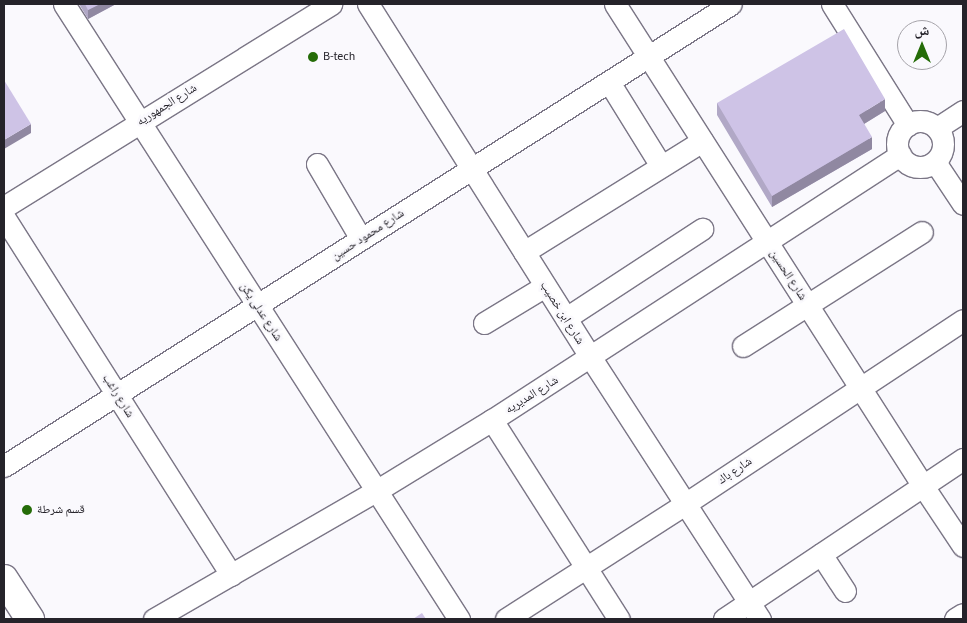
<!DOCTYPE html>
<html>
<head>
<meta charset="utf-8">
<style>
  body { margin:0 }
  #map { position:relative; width:967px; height:623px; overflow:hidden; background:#faf9fd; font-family:"Source Sans 3","Noto Naskh Arabic",sans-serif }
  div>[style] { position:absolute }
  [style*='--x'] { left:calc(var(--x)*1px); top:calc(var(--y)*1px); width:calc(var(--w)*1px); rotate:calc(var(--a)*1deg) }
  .roads { filter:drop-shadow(1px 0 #7b7686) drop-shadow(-1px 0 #7b7686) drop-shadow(0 1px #7b7686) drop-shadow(0 -1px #7b7686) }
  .minor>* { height:21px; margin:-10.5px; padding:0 10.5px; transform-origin:10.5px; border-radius:10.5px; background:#fff }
  .minor>.ring { margin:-10.5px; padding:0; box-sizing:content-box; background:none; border:21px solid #fff; border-radius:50% }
  .major>* { height:28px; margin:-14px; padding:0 14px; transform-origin:14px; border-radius:14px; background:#fff }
  .wall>* { inset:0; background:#b1a8c6 }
  .shaded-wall>* { inset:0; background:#9088a1 }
  .building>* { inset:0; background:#cec3e6 }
  .dots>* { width:14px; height:14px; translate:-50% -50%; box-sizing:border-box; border:2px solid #faf9fd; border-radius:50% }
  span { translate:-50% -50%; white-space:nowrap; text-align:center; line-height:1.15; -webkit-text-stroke:5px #faf9fd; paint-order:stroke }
  .poi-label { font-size:12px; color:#25232a }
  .left { translate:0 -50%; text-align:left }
  .street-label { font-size:12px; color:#25232a }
  .frame { position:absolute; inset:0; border:5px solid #25232a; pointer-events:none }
  .north { position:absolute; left:897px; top:20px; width:50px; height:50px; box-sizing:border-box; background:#faf9fd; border:1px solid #a5a3a9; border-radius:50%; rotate:0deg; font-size:14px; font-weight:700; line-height:20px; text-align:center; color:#25232a }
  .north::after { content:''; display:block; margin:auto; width:18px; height:22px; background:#256c08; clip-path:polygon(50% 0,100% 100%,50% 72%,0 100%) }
</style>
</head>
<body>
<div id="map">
  <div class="roads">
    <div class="minor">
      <div style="--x:64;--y:4;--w:731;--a:57.29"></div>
      <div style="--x:368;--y:4;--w:418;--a:57.8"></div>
      <div style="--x:591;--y:358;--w:311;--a:57.1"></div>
      <div style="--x:615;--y:4;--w:572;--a:57.42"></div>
      <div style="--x:923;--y:486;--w:72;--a:56.3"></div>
      <div style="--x:832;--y:4;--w:143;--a:57.9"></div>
      <div style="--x:609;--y:82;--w:99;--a:58.2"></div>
      <div class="ring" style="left:897px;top:121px;width:25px;height:25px"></div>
      <div style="--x:937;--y:128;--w:31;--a:-33"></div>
      <div style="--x:935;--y:162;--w:50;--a:56.3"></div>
      <div style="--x:317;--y:164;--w:87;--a:59.6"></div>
      <div style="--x:4;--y:207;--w:385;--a:-31.8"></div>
      <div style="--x:4;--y:217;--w:424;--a:57.6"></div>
      <div style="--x:524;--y:252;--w:210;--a:-31.9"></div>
      <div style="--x:566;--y:318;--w:163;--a:-33.2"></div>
      <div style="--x:484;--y:323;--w:71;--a:-31.2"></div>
      <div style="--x:743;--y:346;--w:212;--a:-32.5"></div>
      <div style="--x:492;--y:420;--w:236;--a:57.5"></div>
      <div style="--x:4;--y:466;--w:861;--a:-32.44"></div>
      <div style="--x:821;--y:554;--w:44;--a:57"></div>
      <div style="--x:154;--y:619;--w:256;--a:-30"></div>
      <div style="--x:376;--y:491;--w:136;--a:-31.5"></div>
      <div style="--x:492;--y:420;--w:487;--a:-33"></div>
      <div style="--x:506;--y:619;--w:213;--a:-32.7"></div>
      <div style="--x:685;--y:504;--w:333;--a:-33.5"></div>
      <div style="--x:724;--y:619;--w:288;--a:-33.8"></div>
      <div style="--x:955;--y:619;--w:9;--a:-32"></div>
    </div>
    <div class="major">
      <div style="--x:4;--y:579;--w:48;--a:57"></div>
    </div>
  </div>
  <div class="wall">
    <div style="clip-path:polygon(79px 4px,116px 4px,88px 19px)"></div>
    <div style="clip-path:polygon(717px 103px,885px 111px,864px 124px,872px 149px,772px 207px,717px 115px)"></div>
  </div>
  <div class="shaded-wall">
    <div style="clip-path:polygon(100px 4px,116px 4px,88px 19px,88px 10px)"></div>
    <div style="clip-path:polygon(885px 99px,885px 111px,859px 127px,859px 115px)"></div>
    <div style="clip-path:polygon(31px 124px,31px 133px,4px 149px,4px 140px)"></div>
    <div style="clip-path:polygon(872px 137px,872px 149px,772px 207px,772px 196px)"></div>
  </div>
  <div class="building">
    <div style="clip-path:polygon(85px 4px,100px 4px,88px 10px)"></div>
    <div style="clip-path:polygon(844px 29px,885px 99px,859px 115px,872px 137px,772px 196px,717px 103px)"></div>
    <div style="clip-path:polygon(4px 80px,31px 124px,4px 140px)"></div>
    <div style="clip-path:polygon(422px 613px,426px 619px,413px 619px)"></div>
  </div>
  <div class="dots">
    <div style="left:313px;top:57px;background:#256c08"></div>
    <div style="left:27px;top:510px;background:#256c08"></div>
  </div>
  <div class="poi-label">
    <span class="left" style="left:323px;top:57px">B-tech</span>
    <span class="left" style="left:37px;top:510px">قسم شرطة</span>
  </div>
  <div class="street-label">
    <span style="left:167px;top:105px;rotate:-32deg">شارع الجمهوريه</span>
    <span style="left:368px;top:235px;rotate:-33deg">شارع محمود حسين</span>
    <span style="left:788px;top:275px;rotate:57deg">شارع الحسين</span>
    <span style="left:261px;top:312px;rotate:57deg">شارع عدلى يكن</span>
    <span style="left:562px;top:313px;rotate:58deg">شارع ابن خصيب</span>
    <span style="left:532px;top:395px;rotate:-32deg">شارع المديريه</span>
    <span style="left:118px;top:396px;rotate:58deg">شارع راغب</span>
    <span style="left:735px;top:471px;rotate:-34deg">شارع باك</span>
  </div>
  <div class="frame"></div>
  <div class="north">ش</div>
</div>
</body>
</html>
